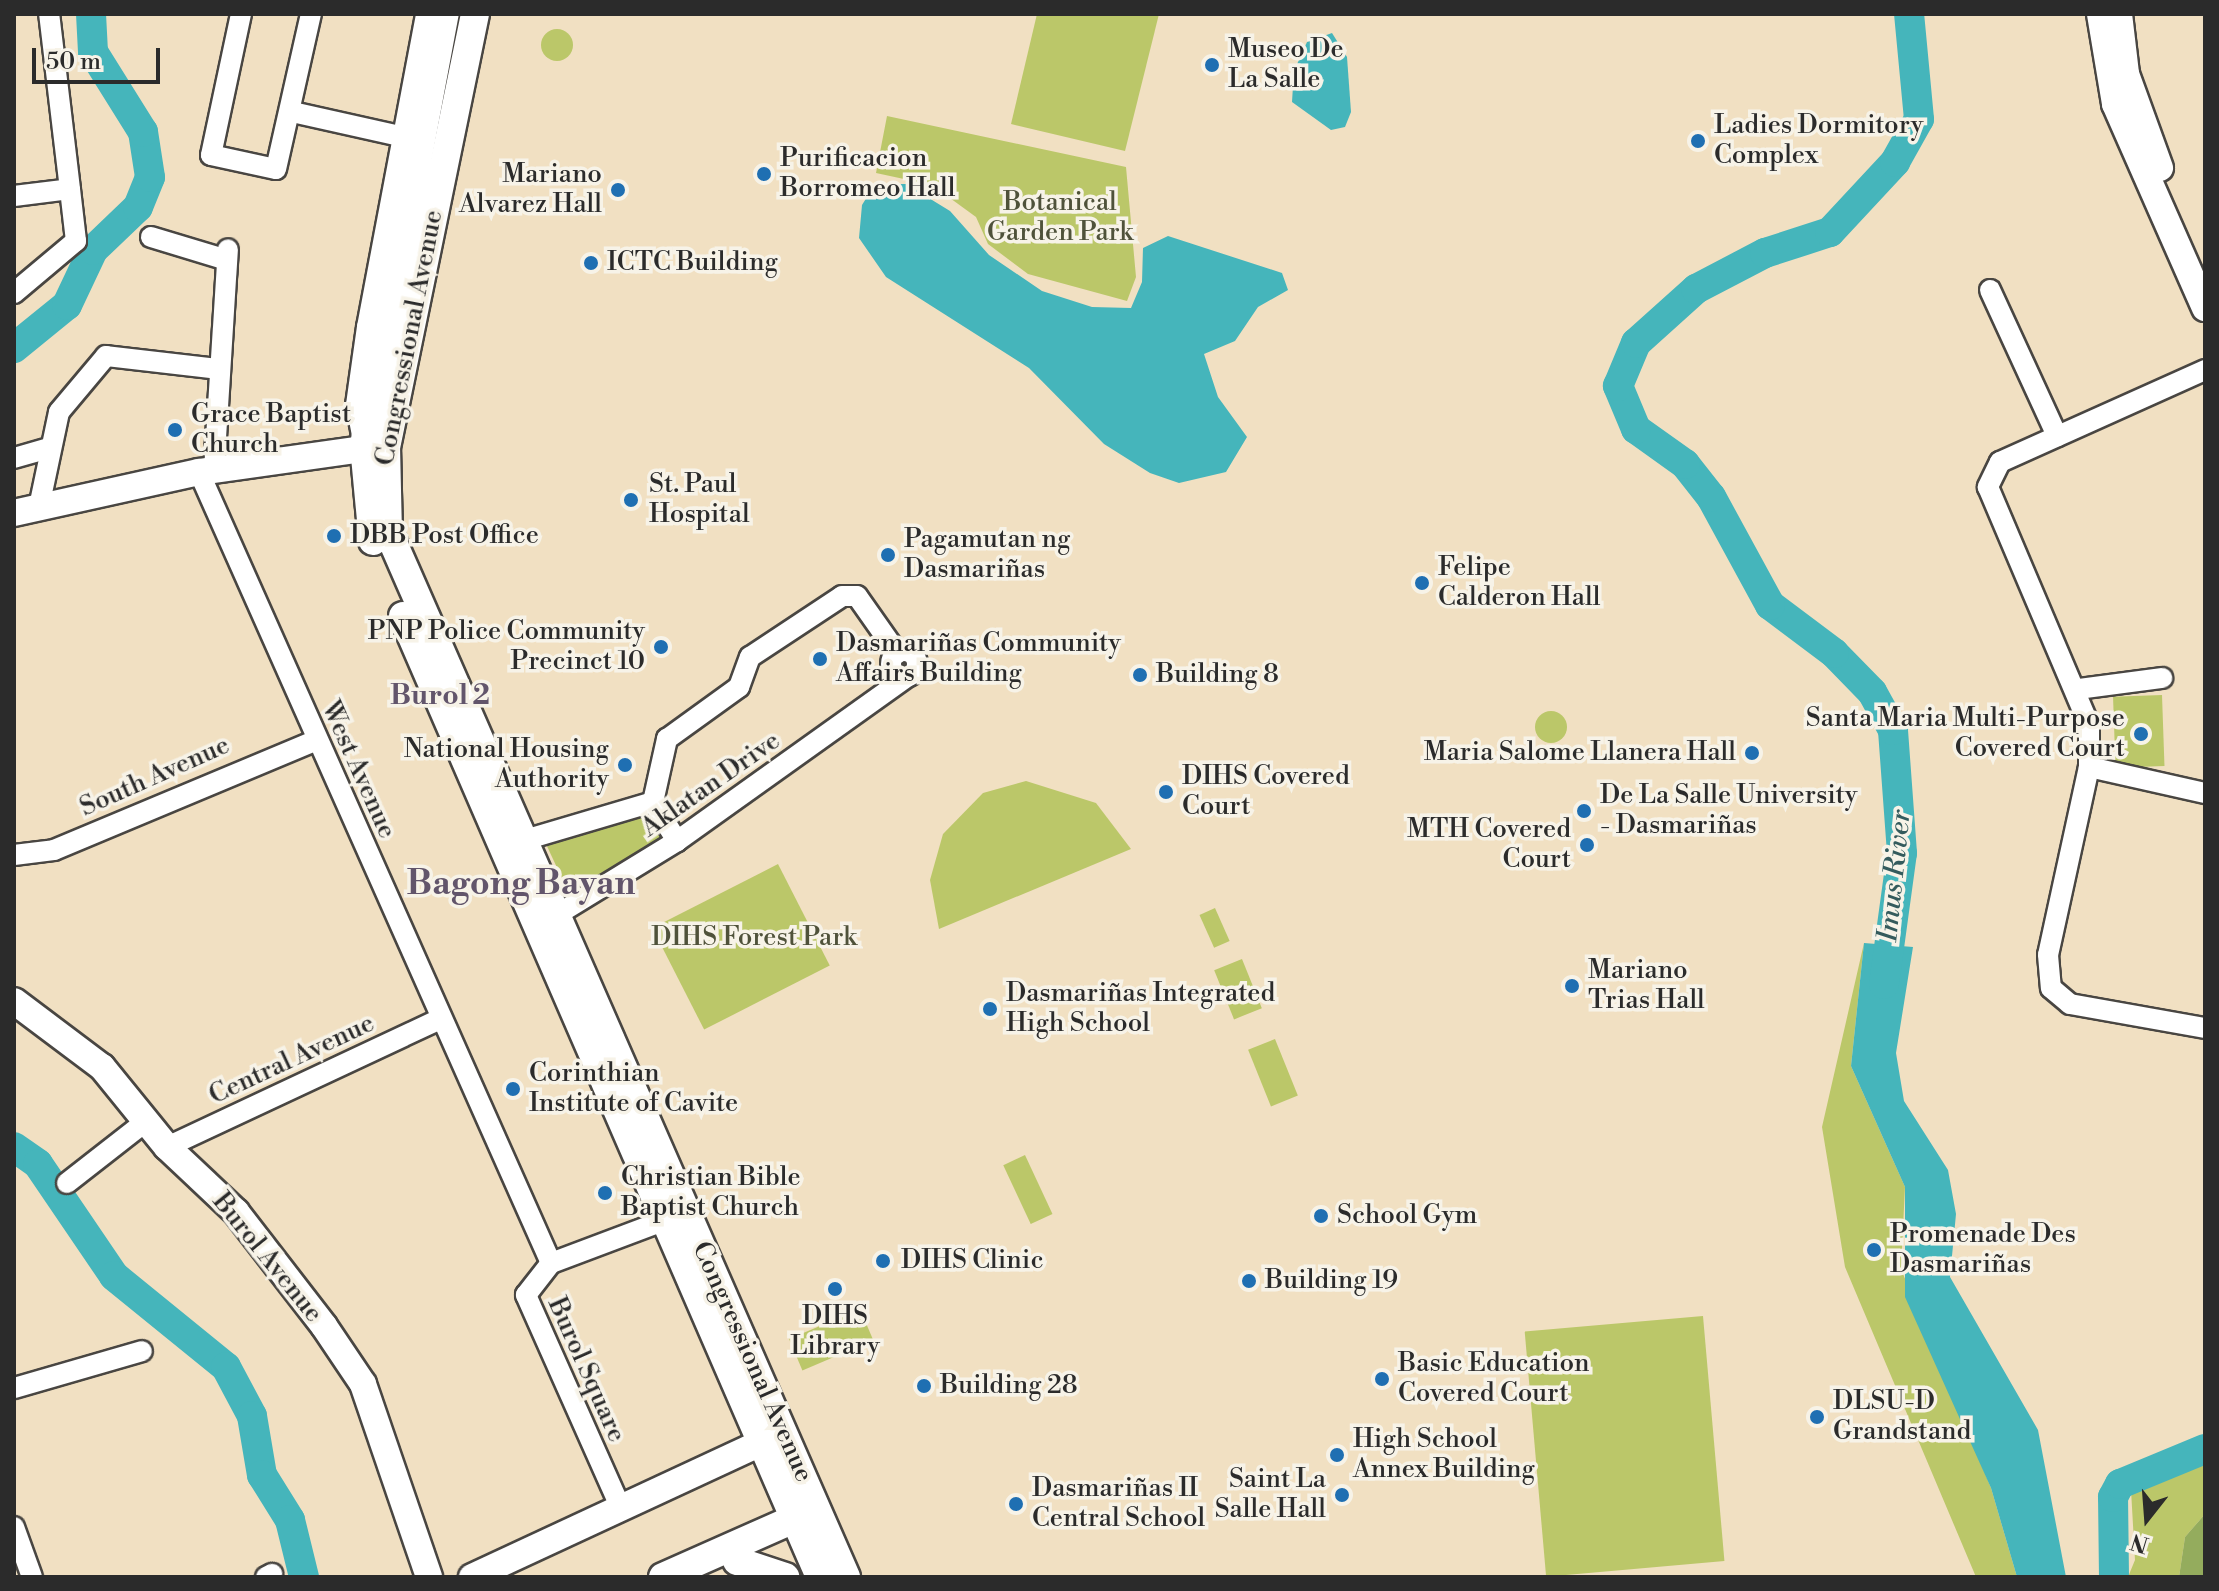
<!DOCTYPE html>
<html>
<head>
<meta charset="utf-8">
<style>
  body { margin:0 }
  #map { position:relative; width:2219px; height:1591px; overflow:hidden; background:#f1e0c2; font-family:"Libre Bodoni",serif }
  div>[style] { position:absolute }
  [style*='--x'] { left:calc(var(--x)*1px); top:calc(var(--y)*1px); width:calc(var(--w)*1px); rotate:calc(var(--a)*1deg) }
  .green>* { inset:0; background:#bbc769; transform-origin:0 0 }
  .round { border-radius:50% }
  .forest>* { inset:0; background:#94ac5d }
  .water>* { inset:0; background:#45b5bb }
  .river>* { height:30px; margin:-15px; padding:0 15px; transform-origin:15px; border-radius:15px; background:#45b5bb }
  .roads { filter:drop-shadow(2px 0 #494642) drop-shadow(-2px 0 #494642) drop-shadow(0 2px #494642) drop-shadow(0 -2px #494642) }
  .minor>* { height:20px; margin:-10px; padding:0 10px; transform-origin:10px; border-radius:10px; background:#fff }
  .minor>.ring { margin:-10px; padding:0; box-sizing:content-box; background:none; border:20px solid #fff; border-radius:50% }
  .tertiary>* { height:26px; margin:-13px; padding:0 13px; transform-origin:13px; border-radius:13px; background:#fff }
  .secondary>* { height:28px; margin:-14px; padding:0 14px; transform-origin:14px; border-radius:14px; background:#fff }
  .dots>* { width:22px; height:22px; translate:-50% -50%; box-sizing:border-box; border:4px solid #f7f3e8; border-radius:50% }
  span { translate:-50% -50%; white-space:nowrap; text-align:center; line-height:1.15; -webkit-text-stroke:7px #f7f3e8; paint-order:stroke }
  .poi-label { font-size:26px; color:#2b2b2b }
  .left { translate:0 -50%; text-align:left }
  .right { translate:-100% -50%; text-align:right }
  .park-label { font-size:26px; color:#4f523a }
  .street-label { font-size:26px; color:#2b2b2b }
  .neighbourhood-label { font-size:28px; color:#62556b; font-weight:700 }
  .water-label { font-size:28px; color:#345b5d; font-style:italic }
  .district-label { font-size:34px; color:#62556b; font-weight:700 }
  .frame { position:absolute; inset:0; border:16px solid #2b2b2b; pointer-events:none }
  .north { position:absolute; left:2107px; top:1479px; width:80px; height:80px; -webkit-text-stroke:6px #f7f3e8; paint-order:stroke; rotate:197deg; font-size:22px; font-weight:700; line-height:32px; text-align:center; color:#2b2b2b }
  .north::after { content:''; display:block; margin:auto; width:28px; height:36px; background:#2b2b2b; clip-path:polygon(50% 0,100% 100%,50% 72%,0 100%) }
  .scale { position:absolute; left:32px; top:48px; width:128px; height:36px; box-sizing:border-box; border:4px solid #2b2b2b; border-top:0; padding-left:10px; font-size:24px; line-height:28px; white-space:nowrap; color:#2b2b2b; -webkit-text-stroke:6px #f7f3e8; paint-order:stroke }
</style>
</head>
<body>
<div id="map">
  <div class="green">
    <div style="clip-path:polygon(1037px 14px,1159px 14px,1125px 151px,1011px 124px)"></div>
    <div class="round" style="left:541px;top:29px;width:32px;height:32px"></div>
    <div style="clip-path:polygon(887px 116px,1126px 167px,1136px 277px,1127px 301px,1028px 274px,988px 244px,976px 217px,932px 185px,876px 173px)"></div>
    <div style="left:2162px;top:695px;width:71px;height:49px;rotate:88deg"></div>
    <div class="round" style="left:1535px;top:711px;width:32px;height:32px"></div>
    <div style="clip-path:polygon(1026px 781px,1096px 803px,1131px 849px,939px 929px,930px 880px,943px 834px,983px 793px)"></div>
    <div style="clip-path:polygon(652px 815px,664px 840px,572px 900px,546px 844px)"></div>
    <div style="left:778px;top:864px;width:114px;height:141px;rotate:63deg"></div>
    <div style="left:1215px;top:908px;width:36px;height:17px;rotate:66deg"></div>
    <div style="clip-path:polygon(1864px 943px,1851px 1066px,1905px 1187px,1901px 1269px,1991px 1488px,2017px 1577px,1976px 1577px,1845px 1267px,1822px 1127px)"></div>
    <div style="left:1242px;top:959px;width:53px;height:30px;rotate:68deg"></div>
    <div style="left:1275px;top:1039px;width:61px;height:29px;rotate:68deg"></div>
    <div style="left:1025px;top:1155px;width:65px;height:24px;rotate:65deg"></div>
    <div style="left:860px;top:1309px;width:34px;height:77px;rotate:67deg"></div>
    <div style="left:1703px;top:1316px;width:246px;height:179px;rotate:85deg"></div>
    <div style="clip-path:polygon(2205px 1464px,2205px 1514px,2185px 1537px,2179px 1577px,2128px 1577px,2135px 1560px,2131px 1490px)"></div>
  </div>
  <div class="forest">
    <div style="clip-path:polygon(2205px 1514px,2205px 1577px,2179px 1577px,2185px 1537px)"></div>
  </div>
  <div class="water">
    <div style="clip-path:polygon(1332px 33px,1347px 57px,1351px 112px,1345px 127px,1331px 130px,1292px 102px,1294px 71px,1307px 42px)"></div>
    <div style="clip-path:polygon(875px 184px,906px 184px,950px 211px,989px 255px,1042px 291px,1092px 307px,1131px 308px,1142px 282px,1143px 248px,1168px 236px,1282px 273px,1288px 290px,1258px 307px,1235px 341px,1204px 354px,1218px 397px,1247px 437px,1226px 472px,1179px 483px,1150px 473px,1104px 444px,1029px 368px,886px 277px,859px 238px,862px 205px)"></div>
    <div style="clip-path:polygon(1864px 943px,1913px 947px,1896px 1053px,1904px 1101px,1948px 1170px,1956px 1214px,1950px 1277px,2038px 1430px,2066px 1577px,2017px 1577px,1991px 1488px,1905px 1297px,1905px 1187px,1851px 1066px)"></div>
  </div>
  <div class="river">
    <div style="--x:14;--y:348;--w:68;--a:-39.1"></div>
    <div style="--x:67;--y:305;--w:61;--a:-64.7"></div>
    <div style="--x:93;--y:250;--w:62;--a:-43.7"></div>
    <div style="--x:138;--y:207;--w:32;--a:-68"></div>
    <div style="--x:150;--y:177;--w:46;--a:-98.8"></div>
    <div style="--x:143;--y:132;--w:94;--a:-122"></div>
    <div style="--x:93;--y:52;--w:38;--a:-93"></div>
    <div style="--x:1884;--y:984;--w:132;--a:-82.2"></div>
    <div style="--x:1902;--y:853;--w:123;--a:-94.2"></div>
    <div style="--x:1893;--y:730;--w:43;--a:-118.9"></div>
    <div style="--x:1872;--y:692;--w:54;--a:-134.3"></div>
    <div style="--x:1834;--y:653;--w:80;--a:-143.1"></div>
    <div style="--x:1770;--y:605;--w:123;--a:-118.6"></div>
    <div style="--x:1711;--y:497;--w:42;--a:-128.2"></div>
    <div style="--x:1685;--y:464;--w:60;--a:-144.5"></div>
    <div style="--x:1636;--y:429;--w:47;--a:-112.7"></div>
    <div style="--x:1618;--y:386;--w:47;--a:-67.3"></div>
    <div style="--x:1636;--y:343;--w:81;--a:-42"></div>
    <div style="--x:1696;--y:289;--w:78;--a:-27.6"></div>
    <div style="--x:1765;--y:253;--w:68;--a:-17.9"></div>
    <div style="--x:1830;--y:232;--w:96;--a:-47.1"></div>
    <div style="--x:1895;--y:162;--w:49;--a:-60.8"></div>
    <div style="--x:1919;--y:119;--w:105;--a:-95.4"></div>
    <div style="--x:14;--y:1147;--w:29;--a:35"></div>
    <div style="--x:38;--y:1164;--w:135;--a:55.8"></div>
    <div style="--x:114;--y:1276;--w:144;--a:39.1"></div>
    <div style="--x:226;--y:1367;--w:55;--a:62"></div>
    <div style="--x:252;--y:1416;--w:60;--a:80.4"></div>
    <div style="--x:262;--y:1475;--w:53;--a:58.1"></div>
    <div style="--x:290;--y:1520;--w:59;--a:76.2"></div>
    <div style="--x:2114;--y:1577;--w:80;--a:-90.7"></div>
    <div style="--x:2113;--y:1497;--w:15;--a:-62"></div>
    <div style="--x:2120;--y:1484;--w:92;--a:-22.4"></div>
  </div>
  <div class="roads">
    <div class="minor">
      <div style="--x:241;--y:14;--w:144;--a:102"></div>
      <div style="--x:211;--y:155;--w:66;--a:12.2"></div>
      <div style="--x:276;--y:169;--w:159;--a:-77.3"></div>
      <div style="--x:292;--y:112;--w:128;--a:12.6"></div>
      <div style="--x:14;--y:196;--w:56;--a:-7.1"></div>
      <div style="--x:70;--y:189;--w:176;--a:-96.8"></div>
      <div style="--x:151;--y:237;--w:79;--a:16.8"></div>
      <div style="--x:1990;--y:290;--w:161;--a:65.3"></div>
      <div style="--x:14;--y:293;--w:81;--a:-40"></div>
      <div style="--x:76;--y:241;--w:52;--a:-96.6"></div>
      <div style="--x:2205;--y:370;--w:225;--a:155.8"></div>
      <div style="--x:2000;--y:462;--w:28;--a:116"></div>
      <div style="--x:1988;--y:487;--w:259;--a:67"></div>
      <div style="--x:2089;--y:725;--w:42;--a:90"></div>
      <div style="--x:2089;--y:767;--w:192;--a:102.3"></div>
      <div style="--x:2048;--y:955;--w:33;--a:85"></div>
      <div style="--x:2051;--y:988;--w:25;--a:40"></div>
      <div style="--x:2070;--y:1004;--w:137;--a:10.1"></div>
      <div style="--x:362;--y:435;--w:31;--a:-101"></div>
      <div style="--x:356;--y:405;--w:79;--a:-82"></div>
      <div style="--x:367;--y:327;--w:319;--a:-79.3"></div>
      <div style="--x:14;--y:458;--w:35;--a:-16"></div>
      <div style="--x:214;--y:470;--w:221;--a:-86.4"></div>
      <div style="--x:199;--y:472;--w:866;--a:66.01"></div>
      <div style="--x:39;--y:507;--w:97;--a:-78.1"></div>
      <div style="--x:59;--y:412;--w:73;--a:-50"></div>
      <div style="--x:106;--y:356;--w:113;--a:6.6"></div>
      <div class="ring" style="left:891px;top:651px;width:6px;height:6px"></div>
      <div style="--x:2078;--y:689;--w:85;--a:-7.5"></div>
      <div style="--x:2089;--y:767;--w:119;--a:12.6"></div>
      <div style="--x:653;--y:802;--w:65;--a:-77.5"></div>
      <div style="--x:667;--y:739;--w:89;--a:-35.8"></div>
      <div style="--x:739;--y:687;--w:32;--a:-70"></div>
      <div style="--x:750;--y:657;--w:110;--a:-33.5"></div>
      <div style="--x:842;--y:596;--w:15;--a:0"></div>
      <div style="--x:857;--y:596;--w:70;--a:54.9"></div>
      <div style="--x:653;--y:802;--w:46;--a:58.4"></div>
      <div style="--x:511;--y:844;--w:148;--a:-16.5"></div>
      <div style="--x:14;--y:855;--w:40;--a:-7.1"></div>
      <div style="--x:54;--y:850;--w:285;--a:-22.7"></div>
      <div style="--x:545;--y:922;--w:155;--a:-31.5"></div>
      <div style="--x:677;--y:841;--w:282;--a:-35.5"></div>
      <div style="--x:167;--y:1147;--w:299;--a:-25.1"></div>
      <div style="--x:67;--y:1183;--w:99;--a:-38"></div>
      <div style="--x:14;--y:1388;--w:133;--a:-16.1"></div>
      <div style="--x:619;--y:1504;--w:229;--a:-114"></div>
      <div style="--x:526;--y:1295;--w:41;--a:-52"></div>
      <div style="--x:551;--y:1263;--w:134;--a:-20.6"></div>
      <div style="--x:14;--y:1527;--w:53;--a:70.2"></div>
      <div style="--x:266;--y:1577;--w:7;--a:-27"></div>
    </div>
    <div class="tertiary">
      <div style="--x:2100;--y:14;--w:91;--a:80.5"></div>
      <div style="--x:2115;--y:104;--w:223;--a:66.2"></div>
      <div style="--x:2119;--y:14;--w:60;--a:83.3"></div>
      <div style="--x:2126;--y:74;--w:100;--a:70.1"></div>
      <div style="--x:14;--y:513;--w:189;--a:-12.5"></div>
      <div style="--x:199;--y:472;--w:187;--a:-8"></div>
      <div style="--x:14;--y:1001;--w:110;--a:36.9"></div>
      <div style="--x:102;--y:1067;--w:103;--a:50.9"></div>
      <div style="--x:167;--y:1147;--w:95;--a:43.3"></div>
      <div style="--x:236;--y:1212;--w:144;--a:52.3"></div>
      <div style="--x:324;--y:1326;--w:70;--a:56.1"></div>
      <div style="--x:363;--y:1384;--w:204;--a:71.1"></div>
      <div style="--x:472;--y:1577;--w:340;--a:-24.9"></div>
    </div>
    <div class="secondary">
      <div style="--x:475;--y:14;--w:441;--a:101.6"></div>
      <div style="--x:386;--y:446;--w:85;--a:88.7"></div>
      <div style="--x:388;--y:531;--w:1142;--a:66.35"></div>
      <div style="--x:373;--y:541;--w:96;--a:-95.4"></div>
      <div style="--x:364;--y:445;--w:439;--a:-79.4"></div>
      <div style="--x:403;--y:616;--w:1048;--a:66.54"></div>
      <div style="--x:737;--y:1561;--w:51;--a:18.4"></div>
      <div style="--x:663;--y:1577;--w:163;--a:-23.9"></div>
    </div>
  </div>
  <div class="dots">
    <div style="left:1212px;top:65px;background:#1f6fb2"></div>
    <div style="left:1698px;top:141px;background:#1f6fb2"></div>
    <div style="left:764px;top:174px;background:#1f6fb2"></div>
    <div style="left:618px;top:190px;background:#1f6fb2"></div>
    <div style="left:591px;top:263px;background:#1f6fb2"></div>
    <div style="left:175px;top:430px;background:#1f6fb2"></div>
    <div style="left:631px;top:500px;background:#1f6fb2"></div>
    <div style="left:334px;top:536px;background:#1f6fb2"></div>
    <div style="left:888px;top:555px;background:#1f6fb2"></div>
    <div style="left:1422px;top:583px;background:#1f6fb2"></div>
    <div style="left:661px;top:647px;background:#1f6fb2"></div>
    <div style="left:820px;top:659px;background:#1f6fb2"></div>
    <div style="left:1140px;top:675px;background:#1f6fb2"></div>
    <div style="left:2141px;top:734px;background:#1f6fb2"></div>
    <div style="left:1752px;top:753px;background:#1f6fb2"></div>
    <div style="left:625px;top:765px;background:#1f6fb2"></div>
    <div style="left:1166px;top:792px;background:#1f6fb2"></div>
    <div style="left:1584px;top:811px;background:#1f6fb2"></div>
    <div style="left:1587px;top:845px;background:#1f6fb2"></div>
    <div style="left:1572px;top:986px;background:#1f6fb2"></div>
    <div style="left:990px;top:1009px;background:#1f6fb2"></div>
    <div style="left:513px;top:1089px;background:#1f6fb2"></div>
    <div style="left:605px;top:1193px;background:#1f6fb2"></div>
    <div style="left:1321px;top:1216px;background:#1f6fb2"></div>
    <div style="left:1874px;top:1250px;background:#1f6fb2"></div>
    <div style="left:883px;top:1261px;background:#1f6fb2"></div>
    <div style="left:1249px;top:1281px;background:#1f6fb2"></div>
    <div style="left:835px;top:1289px;background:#1f6fb2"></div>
    <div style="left:1382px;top:1379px;background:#1f6fb2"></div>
    <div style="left:924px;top:1386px;background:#1f6fb2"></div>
    <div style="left:1817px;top:1417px;background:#1f6fb2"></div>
    <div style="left:1337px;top:1455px;background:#1f6fb2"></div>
    <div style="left:1342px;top:1495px;background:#1f6fb2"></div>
    <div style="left:1016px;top:1504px;background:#1f6fb2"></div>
  </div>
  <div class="poi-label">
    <span class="left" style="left:1228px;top:65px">Museo De<br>La Salle</span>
    <span class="left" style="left:1714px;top:141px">Ladies Dormitory<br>Complex</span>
    <span class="left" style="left:780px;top:174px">Purificacion<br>Borromeo Hall</span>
    <span class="right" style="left:602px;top:190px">Mariano<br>Alvarez Hall</span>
    <span class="left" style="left:607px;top:263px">ICTC Building</span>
    <span class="left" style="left:191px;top:430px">Grace Baptist<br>Church</span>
    <span class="left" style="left:649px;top:500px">St. Paul<br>Hospital</span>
    <span class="left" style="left:350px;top:536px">DBB Post Office</span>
    <span class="left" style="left:904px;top:555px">Pagamutan ng<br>Dasmariñas</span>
    <span class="left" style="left:1438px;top:583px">Felipe<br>Calderon Hall</span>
    <span class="right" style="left:645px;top:647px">PNP Police Community<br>Precinct 10</span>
    <span class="left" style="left:836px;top:659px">Dasmariñas Community<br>Affairs Building</span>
    <span class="left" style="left:1156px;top:675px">Building 8</span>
    <span class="right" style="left:2125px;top:734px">Santa Maria Multi-Purpose<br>Covered Court</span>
    <span class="right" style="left:609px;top:765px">National Housing<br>Authority</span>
    <span class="right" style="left:1736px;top:753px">Maria Salome Llanera Hall</span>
    <span class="left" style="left:1182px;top:792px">DIHS Covered<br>Court</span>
    <span class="left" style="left:1600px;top:811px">De La Salle University<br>- Dasmariñas</span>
    <span class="right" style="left:1571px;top:845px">MTH Covered<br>Court</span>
    <span class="left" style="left:1588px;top:986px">Mariano<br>Trias Hall</span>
    <span class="left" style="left:1006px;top:1009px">Dasmariñas Integrated<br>High School</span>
    <span class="left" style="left:529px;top:1089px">Corinthian<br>Institute of Cavite</span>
    <span class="left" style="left:621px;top:1193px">Christian Bible<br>Baptist Church</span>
    <span class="left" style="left:1337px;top:1216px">School Gym</span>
    <span class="left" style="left:1890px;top:1250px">Promenade Des<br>Dasmariñas</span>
    <span class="left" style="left:901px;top:1261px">DIHS Clinic</span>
    <span class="left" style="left:1265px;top:1281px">Building 19</span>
    <span style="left:835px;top:1332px">DIHS<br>Library</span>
    <span class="left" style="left:1398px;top:1379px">Basic Education<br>Covered Court</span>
    <span class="left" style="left:940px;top:1386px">Building 28</span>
    <span class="left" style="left:1833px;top:1417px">DLSU-D<br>Grandstand</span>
    <span class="left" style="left:1353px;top:1455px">High School<br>Annex Building</span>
    <span class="right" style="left:1326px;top:1495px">Saint La<br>Salle Hall</span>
    <span class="left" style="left:1032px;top:1504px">Dasmariñas II<br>Central School</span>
  </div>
  <div class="park-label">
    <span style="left:1060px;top:218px">Botanical<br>Garden Park</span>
    <span style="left:754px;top:938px">DIHS Forest Park</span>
  </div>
  <div class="street-label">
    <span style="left:410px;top:338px;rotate:-79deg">Congressional Avenue</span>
    <span style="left:358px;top:770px;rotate:66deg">West Avenue</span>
    <span style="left:155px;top:777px;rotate:-24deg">South Avenue</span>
    <span style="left:711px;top:785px;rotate:-35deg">Aklatan Drive</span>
    <span style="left:292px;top:1060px;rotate:-25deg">Central Avenue</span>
    <span style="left:267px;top:1258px;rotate:51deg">Burol Avenue</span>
    <span style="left:752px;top:1362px;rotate:66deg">Congressional Avenue</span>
    <span style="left:586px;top:1370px;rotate:66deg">Burol Square</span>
  </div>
  <div class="neighbourhood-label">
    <span style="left:440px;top:696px">Burol 2</span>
  </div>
  <div class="water-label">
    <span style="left:1895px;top:876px;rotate:-84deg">Imus River</span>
  </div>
  <div class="district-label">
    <span style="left:521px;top:885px">Bagong Bayan</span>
  </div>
  <div class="frame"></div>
  <div class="north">N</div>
  <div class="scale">50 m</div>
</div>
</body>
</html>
